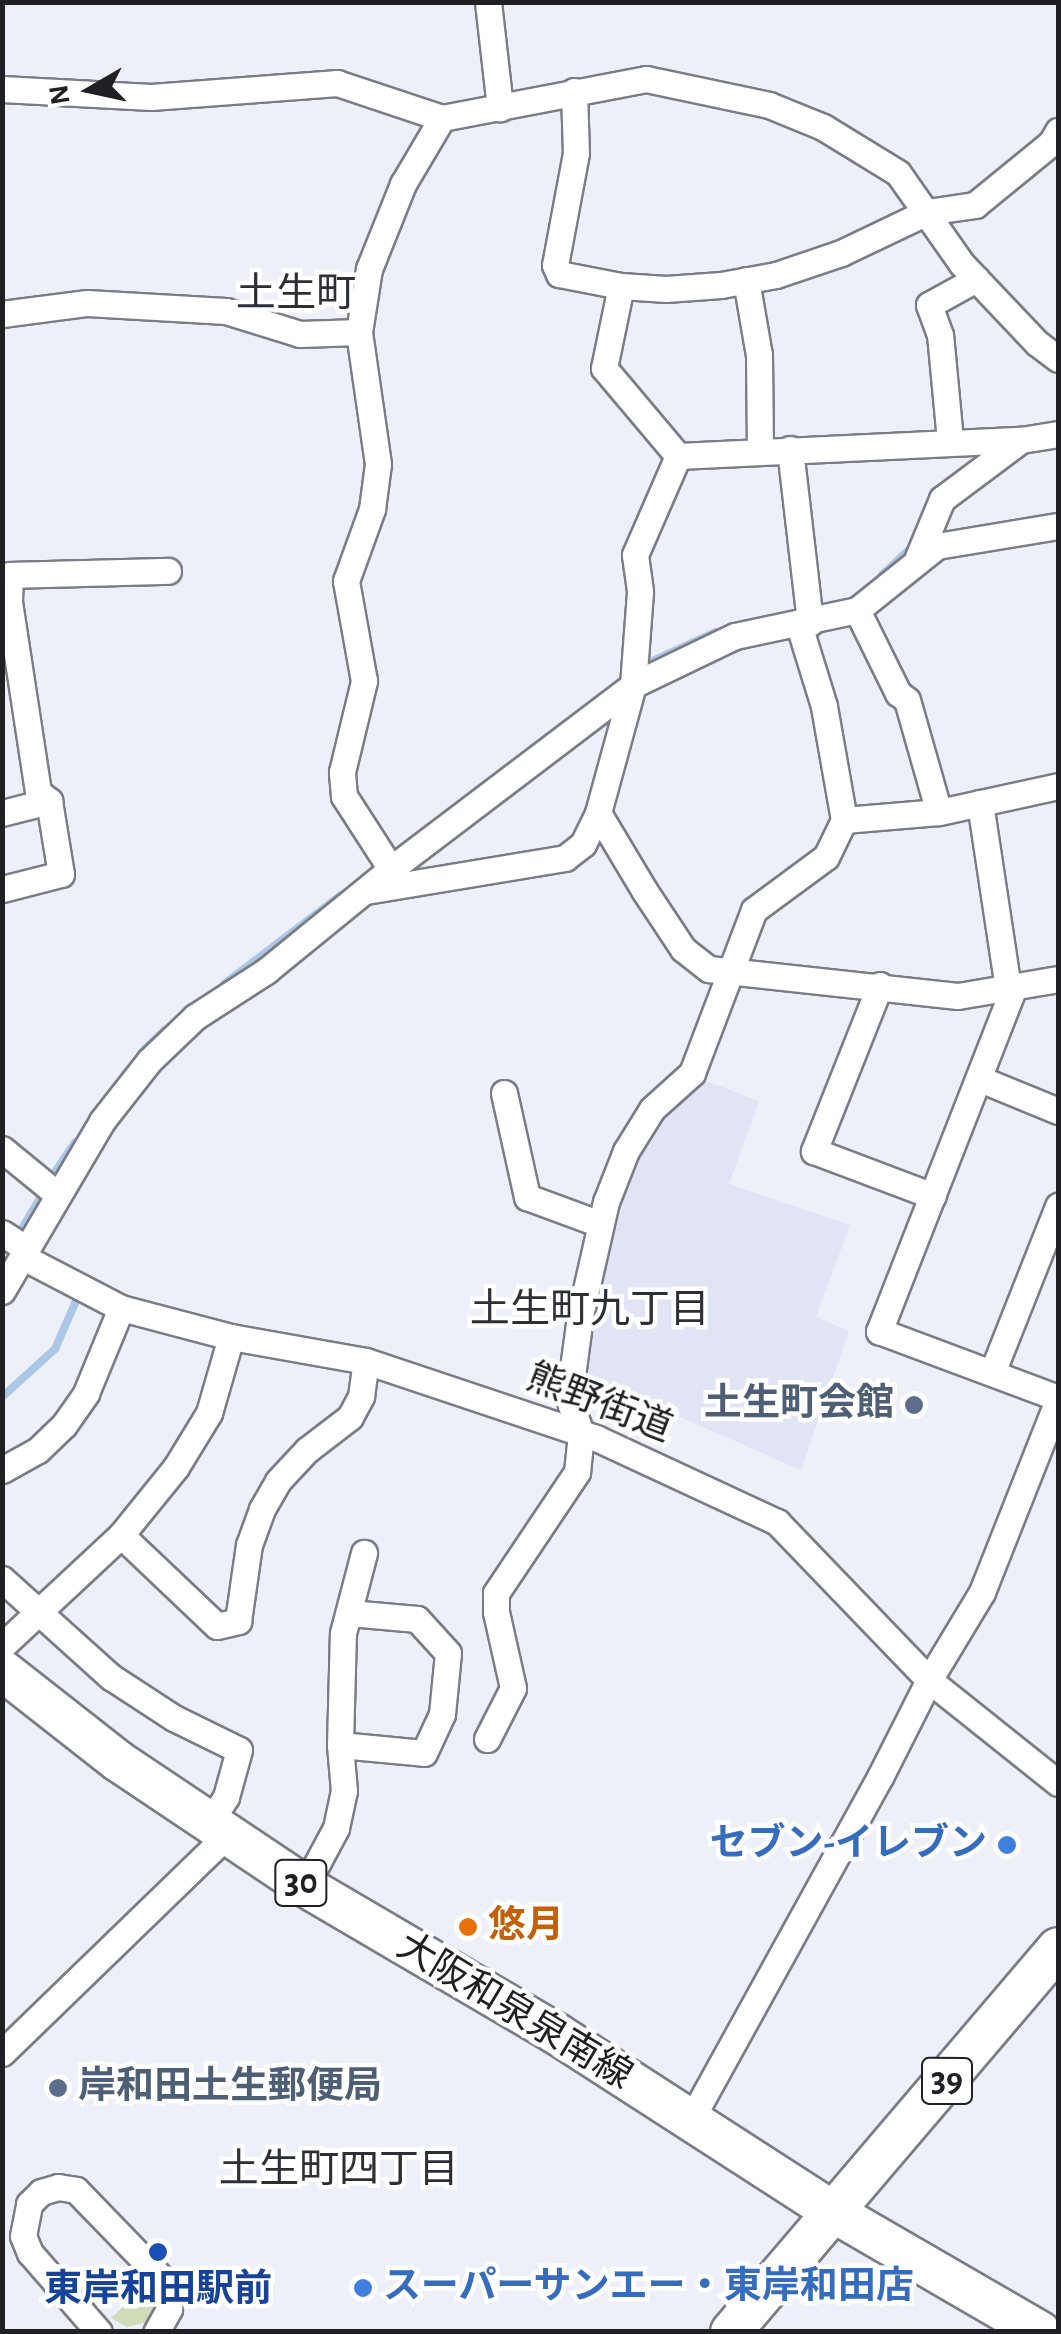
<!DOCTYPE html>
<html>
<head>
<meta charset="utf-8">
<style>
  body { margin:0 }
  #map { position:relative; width:1061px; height:2334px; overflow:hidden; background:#edeff9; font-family:"Alegreya Sans","Noto Sans JP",sans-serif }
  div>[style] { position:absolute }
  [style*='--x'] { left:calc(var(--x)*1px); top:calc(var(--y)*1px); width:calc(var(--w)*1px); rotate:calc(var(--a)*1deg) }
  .built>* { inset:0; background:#e1e4f5 }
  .green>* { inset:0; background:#cedcb7 }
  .stream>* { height:8px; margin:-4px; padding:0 4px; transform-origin:4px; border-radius:4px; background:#aac7e5 }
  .roads { filter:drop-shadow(2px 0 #7b7c85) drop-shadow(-2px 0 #7b7c85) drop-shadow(0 2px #7b7c85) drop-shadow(0 -2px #7b7c85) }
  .minor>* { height:25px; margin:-12.5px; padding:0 12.5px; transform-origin:12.5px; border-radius:12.5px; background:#fff }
  .primary>* { height:40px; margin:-20px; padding:0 20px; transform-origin:20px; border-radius:20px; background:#fff }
  .dots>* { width:28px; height:28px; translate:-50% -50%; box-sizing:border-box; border:5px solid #fff; border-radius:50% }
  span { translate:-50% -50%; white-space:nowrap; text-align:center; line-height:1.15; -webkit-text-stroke:9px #fff; paint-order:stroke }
  .shield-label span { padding:2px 8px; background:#fff; border:2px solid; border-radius:8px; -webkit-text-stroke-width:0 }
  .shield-label { font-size:35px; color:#202024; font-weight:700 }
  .street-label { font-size:38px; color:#202024 }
  .service-label { font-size:38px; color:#4e5e75; font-weight:700 }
  .right { translate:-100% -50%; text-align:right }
  .left { translate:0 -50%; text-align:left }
  .shop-label { font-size:38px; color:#366cbe; font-weight:700 }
  .food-label { font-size:38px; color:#c56008; font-weight:700 }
  .transit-label { font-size:38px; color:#164399; font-weight:700 }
  .neighbourhood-label { font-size:40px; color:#2d2f36 }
  .frame { position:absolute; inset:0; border:5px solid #202024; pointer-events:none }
  .north { position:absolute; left:40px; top:40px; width:100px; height:100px; -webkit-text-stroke:8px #fff; paint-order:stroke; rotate:261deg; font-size:28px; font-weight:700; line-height:40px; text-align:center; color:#202024 }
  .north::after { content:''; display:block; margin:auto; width:35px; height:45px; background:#202024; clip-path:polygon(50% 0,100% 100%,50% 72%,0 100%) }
</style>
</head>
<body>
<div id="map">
  <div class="built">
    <div style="clip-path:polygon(698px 1078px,759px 1101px,729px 1184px,850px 1225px,816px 1317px,849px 1331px,801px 1470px,580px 1373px,609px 1218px,643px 1136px)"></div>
  </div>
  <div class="green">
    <div style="clip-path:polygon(149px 2283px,156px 2304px,147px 2322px,127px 2327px,111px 2318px)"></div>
  </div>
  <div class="stream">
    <div style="--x:882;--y:575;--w:41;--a:-43"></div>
    <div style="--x:646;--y:664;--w:77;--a:-24.6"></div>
    <div style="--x:224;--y:984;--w:146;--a:-37.2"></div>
    <div style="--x:143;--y:1051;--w:30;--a:-44"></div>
    <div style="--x:55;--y:1172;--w:36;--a:-56"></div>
    <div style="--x:21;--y:1230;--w:39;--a:-59"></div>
    <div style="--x:2;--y:1397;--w:72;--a:-42.2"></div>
    <div style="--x:55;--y:1349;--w:55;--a:-66.3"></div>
  </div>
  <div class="roads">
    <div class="minor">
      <div style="--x:488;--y:2;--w:107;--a:83.5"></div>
      <div style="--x:2;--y:89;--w:149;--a:3.1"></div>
      <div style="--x:151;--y:97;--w:187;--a:-4.3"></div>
      <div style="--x:337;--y:83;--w:111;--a:18.4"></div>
      <div style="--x:574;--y:91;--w:62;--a:88.2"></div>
      <div style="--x:576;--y:153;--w:114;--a:100.6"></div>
      <div style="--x:555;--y:265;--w:10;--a:66"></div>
      <div style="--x:559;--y:274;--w:63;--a:11"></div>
      <div style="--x:621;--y:286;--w:45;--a:3.8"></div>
      <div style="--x:666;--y:289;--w:55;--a:-4.2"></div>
      <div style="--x:721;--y:285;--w:56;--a:-10.3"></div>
      <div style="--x:776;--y:275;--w:69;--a:-18.7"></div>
      <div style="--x:841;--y:253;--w:95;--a:-25.5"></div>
      <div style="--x:927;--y:212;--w:49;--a:-8.3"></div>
      <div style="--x:975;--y:205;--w:98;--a:-39.2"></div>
      <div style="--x:1051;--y:143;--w:14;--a:-60"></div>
      <div style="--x:746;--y:280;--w:76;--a:80.2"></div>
      <div style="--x:759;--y:355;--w:96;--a:89.4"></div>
      <div style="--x:621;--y:286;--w:84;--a:101.7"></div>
      <div style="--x:604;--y:368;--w:115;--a:49.9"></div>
      <div style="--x:678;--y:456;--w:108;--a:113.5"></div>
      <div style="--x:635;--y:555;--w:37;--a:82"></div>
      <div style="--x:640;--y:592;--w:93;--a:94.3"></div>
      <div style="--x:633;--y:685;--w:133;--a:105.3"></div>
      <div style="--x:598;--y:813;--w:90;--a:59.1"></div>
      <div style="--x:644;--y:890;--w:71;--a:56.5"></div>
      <div style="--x:683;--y:949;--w:33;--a:38"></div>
      <div style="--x:709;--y:969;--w:250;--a:6.2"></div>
      <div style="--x:958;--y:996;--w:101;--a:-9.6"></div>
      <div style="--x:2;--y:314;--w:86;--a:-7.4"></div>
      <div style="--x:87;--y:303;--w:139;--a:3.3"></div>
      <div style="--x:226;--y:311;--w:77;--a:17.3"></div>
      <div style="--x:300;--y:334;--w:59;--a:-1.9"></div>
      <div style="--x:950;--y:440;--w:105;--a:-95.4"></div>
      <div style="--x:940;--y:335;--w:32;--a:-110"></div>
      <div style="--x:929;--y:305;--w:54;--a:-29"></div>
      <div style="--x:790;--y:449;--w:175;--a:83.4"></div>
      <div style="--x:678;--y:456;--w:343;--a:-2.7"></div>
      <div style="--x:1021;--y:440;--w:37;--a:-9"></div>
      <div style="--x:918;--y:557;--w:63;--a:-67.5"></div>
      <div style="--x:942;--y:499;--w:99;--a:-36.8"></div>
      <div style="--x:2;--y:601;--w:7;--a:8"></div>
      <div style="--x:9;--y:602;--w:192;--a:81.3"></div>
      <div style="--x:38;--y:792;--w:14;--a:39"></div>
      <div style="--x:49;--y:801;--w:74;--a:80.7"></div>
      <div style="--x:61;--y:874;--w:61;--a:165.7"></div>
      <div style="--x:9;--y:602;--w:27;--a:-88"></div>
      <div style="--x:10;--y:575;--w:158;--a:-1.5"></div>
      <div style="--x:857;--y:610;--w:93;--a:63.7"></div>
      <div style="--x:898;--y:693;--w:11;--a:38"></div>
      <div style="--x:907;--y:700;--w:116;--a:74.1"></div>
      <div style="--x:980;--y:803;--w:187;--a:81.4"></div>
      <div style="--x:2;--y:813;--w:49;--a:-14.3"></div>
      <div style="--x:844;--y:820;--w:95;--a:-4.8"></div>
      <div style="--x:939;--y:812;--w:122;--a:-12.3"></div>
      <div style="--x:391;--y:869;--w:87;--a:-122.8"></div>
      <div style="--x:344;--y:796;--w:24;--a:-95"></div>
      <div style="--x:342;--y:772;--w:94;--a:-76.4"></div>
      <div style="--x:364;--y:681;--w:102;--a:-100.2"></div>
      <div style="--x:346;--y:581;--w:77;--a:-70.1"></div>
      <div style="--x:372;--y:509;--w:45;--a:-82.4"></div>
      <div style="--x:378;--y:464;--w:133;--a:-98.2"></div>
      <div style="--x:359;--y:332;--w:64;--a:-81"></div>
      <div style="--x:369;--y:269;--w:92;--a:-68.2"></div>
      <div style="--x:403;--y:184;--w:77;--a:-59.4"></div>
      <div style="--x:442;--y:118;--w:208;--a:-10.8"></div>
      <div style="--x:646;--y:79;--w:126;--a:11.9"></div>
      <div style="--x:769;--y:105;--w:58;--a:22.2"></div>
      <div style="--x:823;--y:127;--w:88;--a:31.5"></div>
      <div style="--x:898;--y:173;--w:111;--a:54.9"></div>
      <div style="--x:962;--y:264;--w:109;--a:46.5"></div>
      <div style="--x:1037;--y:343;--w:26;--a:37"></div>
      <div style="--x:366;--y:891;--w:202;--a:-9.4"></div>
      <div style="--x:565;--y:858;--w:23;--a:-38"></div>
      <div style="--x:583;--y:844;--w:34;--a:-64"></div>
      <div style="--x:880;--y:985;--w:179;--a:111.7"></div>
      <div style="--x:814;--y:1151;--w:127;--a:20.7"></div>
      <div style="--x:1014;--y:987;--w:370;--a:111.4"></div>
      <div style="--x:879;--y:1331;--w:191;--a:20.5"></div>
      <div style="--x:980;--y:1079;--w:84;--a:22.3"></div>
      <div style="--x:504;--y:1093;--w:107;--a:77.5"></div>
      <div style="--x:527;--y:1197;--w:78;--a:20.3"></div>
      <div style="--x:2;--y:1149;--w:72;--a:39.4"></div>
      <div style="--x:2;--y:1233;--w:30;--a:33"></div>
      <div style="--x:23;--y:1257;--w:110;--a:27.5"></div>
      <div style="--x:121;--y:1308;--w:114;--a:14.8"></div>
      <div style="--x:231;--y:1337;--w:137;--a:10.1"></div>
      <div style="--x:366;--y:1361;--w:243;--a:18.5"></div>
      <div style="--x:596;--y:1438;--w:200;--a:24.9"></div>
      <div style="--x:777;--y:1522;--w:219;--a:46.1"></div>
      <div style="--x:929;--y:1680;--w:165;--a:38.6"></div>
      <div style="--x:2;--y:1291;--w:197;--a:-59.5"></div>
      <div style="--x:102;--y:1121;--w:76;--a:-51.9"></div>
      <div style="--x:149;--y:1061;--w:64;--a:-43.7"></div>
      <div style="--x:195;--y:1017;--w:85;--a:-32.9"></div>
      <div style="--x:266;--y:971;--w:161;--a:-39.2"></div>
      <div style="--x:391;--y:869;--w:304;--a:-37.2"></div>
      <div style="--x:633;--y:685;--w:113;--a:-25.7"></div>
      <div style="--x:735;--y:636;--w:125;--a:-12"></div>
      <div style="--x:857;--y:610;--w:102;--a:-38.7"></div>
      <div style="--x:937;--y:546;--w:123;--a:-9.4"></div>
      <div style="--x:992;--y:1373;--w:180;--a:-68.4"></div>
      <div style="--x:2;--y:1470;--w:41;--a:-29.1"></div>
      <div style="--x:38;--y:1450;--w:36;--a:-44"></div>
      <div style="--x:64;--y:1425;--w:39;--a:-55"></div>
      <div style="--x:86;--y:1393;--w:92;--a:-67.6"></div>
      <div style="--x:121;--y:1535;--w:132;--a:43.5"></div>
      <div style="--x:217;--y:1626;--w:22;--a:-13"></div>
      <div style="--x:238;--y:1621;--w:77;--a:-81.8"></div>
      <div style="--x:249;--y:1545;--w:38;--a:-70"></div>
      <div style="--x:262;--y:1509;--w:32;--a:-60"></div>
      <div style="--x:278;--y:1481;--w:42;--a:-46.9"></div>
      <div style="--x:307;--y:1450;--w:54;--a:-37.5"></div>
      <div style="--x:350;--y:1417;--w:24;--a:-62"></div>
      <div style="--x:361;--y:1396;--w:35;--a:-82"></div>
      <div style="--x:2;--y:1579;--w:147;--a:42"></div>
      <div style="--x:111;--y:1677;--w:75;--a:33.1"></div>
      <div style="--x:174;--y:1718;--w:72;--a:26.2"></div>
      <div style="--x:239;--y:1750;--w:49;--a:105.5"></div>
      <div style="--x:226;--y:1797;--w:31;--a:123"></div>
      <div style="--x:2;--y:1646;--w:163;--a:-43"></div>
      <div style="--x:121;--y:1535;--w:87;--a:-51"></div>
      <div style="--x:176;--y:1467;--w:63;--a:-58.6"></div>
      <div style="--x:209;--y:1413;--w:79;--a:-73.9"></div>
      <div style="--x:487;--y:1739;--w:57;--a:-63"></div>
      <div style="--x:513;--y:1688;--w:78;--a:-102.6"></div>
      <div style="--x:496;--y:1612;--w:19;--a:-90"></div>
      <div style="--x:496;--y:1593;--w:146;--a:-56.2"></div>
      <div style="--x:577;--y:1472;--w:39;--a:-84"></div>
      <div style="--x:581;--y:1433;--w:30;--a:-110"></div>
      <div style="--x:571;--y:1405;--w:22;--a:-90"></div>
      <div style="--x:571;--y:1383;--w:68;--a:-82.3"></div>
      <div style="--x:580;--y:1316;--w:117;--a:-77.2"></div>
      <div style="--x:606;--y:1202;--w:55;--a:-68.6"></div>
      <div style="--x:626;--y:1151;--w:49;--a:-58.2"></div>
      <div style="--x:652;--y:1109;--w:54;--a:-42"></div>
      <div style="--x:692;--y:1073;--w:174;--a:-69.2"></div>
      <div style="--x:754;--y:910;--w:89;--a:-36.4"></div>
      <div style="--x:826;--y:857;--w:41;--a:-64.1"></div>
      <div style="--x:844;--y:820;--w:116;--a:-100"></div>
      <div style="--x:824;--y:706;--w:85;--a:-107.2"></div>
      <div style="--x:340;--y:1745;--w:84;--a:5.4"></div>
      <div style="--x:424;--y:1753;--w:43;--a:-65.2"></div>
      <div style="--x:442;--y:1714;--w:61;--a:-84.4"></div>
      <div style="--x:448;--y:1653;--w:46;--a:-132.4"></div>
      <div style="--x:417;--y:1619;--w:68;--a:-175"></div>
      <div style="--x:305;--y:1886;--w:66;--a:-61.9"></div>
      <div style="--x:336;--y:1828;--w:38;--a:-78"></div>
      <div style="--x:344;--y:1791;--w:46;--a:-95"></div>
      <div style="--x:340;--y:1745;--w:112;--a:-88.5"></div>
      <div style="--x:343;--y:1633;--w:83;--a:-75.3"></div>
      <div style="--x:2;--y:2053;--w:313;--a:-44.1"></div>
      <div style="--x:690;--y:2121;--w:393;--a:-61.1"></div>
      <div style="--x:880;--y:1777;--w:109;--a:-63.2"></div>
      <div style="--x:929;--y:1680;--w:103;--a:-58.9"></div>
      <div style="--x:982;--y:1592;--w:206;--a:-68.4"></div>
      <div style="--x:99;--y:2332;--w:105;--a:-131.1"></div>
      <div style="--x:30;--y:2253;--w:18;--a:-112"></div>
      <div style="--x:23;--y:2236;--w:33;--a:-79"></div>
      <div style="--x:29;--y:2204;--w:17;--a:-45"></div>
      <div style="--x:41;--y:2192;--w:18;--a:-16"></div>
      <div style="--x:58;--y:2187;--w:18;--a:9"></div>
      <div style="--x:76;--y:2190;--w:129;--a:45.9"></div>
      <div style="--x:166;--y:2283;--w:26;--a:83"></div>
      <div style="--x:169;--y:2309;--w:26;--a:119"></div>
    </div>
    <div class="primary">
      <div style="--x:2;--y:1670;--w:147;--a:38.1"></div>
      <div style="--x:118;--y:1761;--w:225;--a:33.8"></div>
      <div style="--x:305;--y:1886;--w:292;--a:30.4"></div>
      <div style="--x:557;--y:2034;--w:331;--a:32.8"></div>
      <div style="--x:835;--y:2213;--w:237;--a:30.1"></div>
      <div style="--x:731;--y:2332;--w:504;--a:-49.58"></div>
    </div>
  </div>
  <div class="dots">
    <div style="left:914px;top:1405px;background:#5c6f8a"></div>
    <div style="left:1007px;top:1845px;background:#3f7fe0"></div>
    <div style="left:468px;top:1927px;background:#e8710a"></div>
    <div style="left:58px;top:2088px;background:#5c6f8a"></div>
    <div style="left:158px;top:2252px;background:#1a4fb4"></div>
    <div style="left:363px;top:2288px;background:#3f7fe0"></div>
  </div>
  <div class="shield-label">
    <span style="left:301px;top:1883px">30</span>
    <span style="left:947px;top:2081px">39</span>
  </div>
  <div class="street-label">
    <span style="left:599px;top:1404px;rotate:21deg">熊野街道</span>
    <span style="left:514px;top:2012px;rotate:31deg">大阪和泉泉南線</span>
  </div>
  <div class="service-label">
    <span class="right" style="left:894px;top:1405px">土生町会館</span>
    <span class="left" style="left:78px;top:2088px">岸和田土生郵便局</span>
  </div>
  <div class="shop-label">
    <span class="right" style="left:987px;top:1845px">セブン-イレブン</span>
    <span class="left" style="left:383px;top:2288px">スーパーサンエー・東岸和田店</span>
  </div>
  <div class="food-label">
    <span class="left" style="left:488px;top:1927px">悠月</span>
  </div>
  <div class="transit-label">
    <span style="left:158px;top:2291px">東岸和田駅前</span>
  </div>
  <div class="neighbourhood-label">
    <span style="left:296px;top:294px">土生町</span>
    <span style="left:590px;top:1310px">土生町九丁目</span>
    <span style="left:339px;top:2170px">土生町四丁目</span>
  </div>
  <div class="frame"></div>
  <div class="north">N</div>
</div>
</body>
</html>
